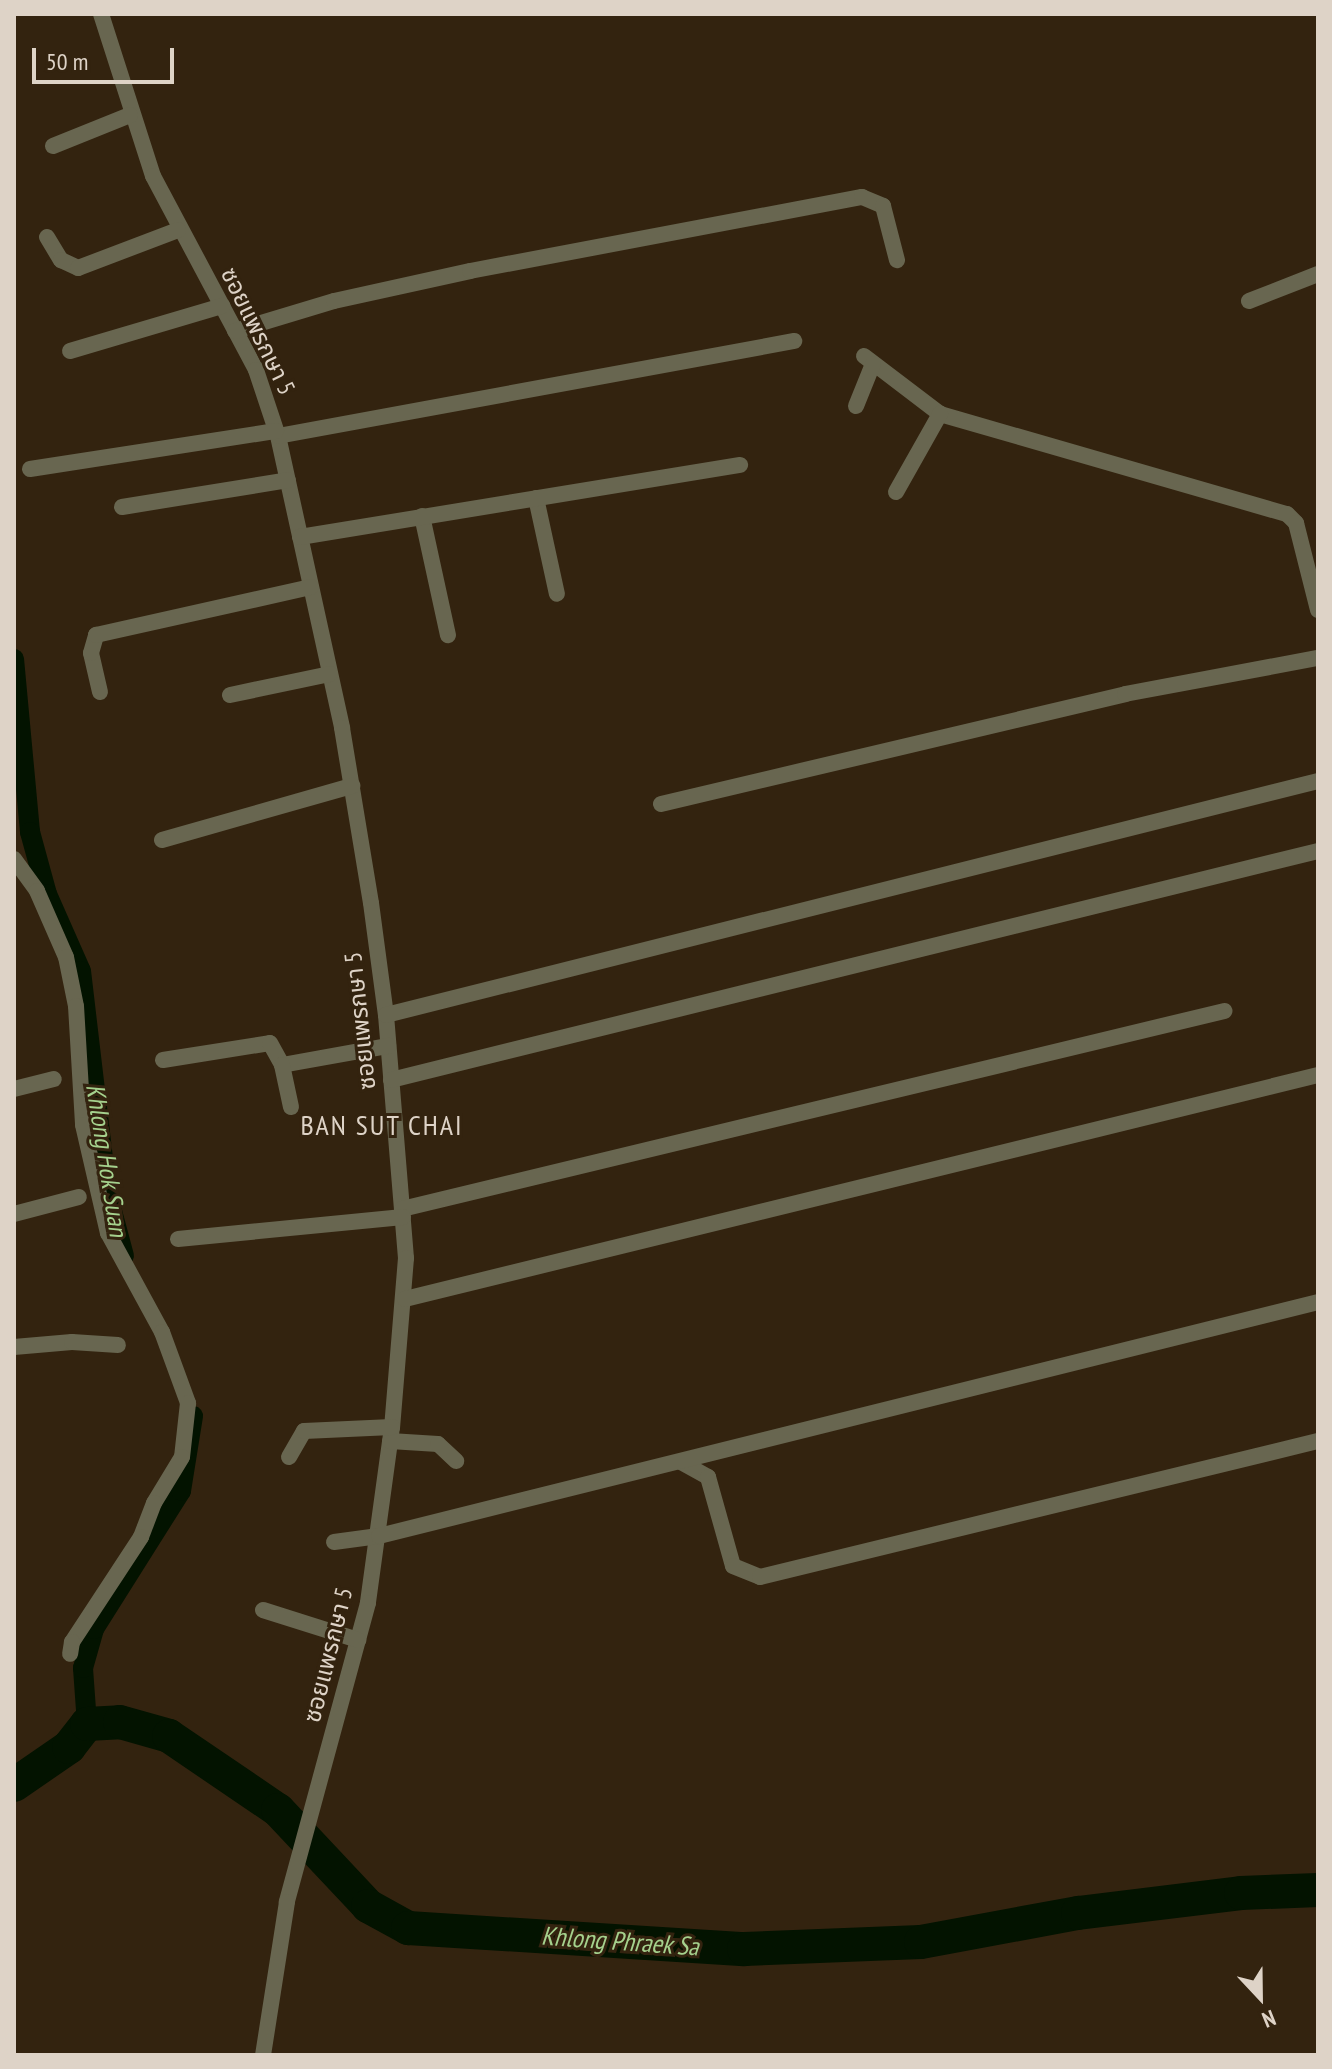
<!DOCTYPE html>
<html>
<head>
<meta charset="utf-8">
<style>
  body { margin:0 }
  #map { position:relative; width:1332px; height:2069px; overflow:hidden; background:#33230f; font-family:"PT Sans Narrow","Noto Sans Thai",sans-serif }
  div>[style] { position:absolute }
  [style*='--x'] { left:calc(var(--x)*1px); top:calc(var(--y)*1px); width:calc(var(--w)*1px); rotate:calc(var(--a)*1deg) }
  .canal>* { height:20px; margin:-10px; padding:0 10px; transform-origin:10px; border-radius:10px; background:#031300 }
  .river>* { height:34px; margin:-17px; padding:0 17px; transform-origin:17px; border-radius:17px; background:#031300 }
  .street>* { height:16px; margin:-8px; padding:0 8px; transform-origin:8px; border-radius:8px; background:#686650 }
  span { translate:-50% -50%; white-space:nowrap; text-align:center; line-height:1.15; -webkit-text-stroke:6px #33230f; paint-order:stroke }
  .street-label { font-size:24px; color:#ded3c7 }
  .water-label { font-size:26px; color:#a5d18d; font-style:italic }
  .quarter-label { font-size:28px; color:#ded3c7; letter-spacing:2px }
  .frame { position:absolute; inset:0; border:16px solid #ded3c7; pointer-events:none }
  .north { position:absolute; left:1220px; top:1957px; width:80px; height:80px; -webkit-text-stroke:6px #33230f; paint-order:stroke; rotate:158deg; font-size:22px; font-weight:700; line-height:32px; text-align:center; color:#ded3c7 }
  .north::after { content:''; display:block; margin:auto; width:28px; height:36px; background:#ded3c7; clip-path:polygon(50% 0,100% 100%,50% 72%,0 100%) }
  .scale { position:absolute; left:32px; top:48px; width:142px; height:36px; box-sizing:border-box; border:4px solid #ded3c7; border-top:0; padding-left:10px; font-size:24px; line-height:28px; white-space:nowrap; color:#ded3c7; -webkit-text-stroke:6px #33230f; paint-order:stroke }
</style>
</head>
<body>
<div id="map">
  <div class="canal">
    <div style="--x:14;--y:659;--w:174;--a:84.7"></div>
    <div style="--x:30;--y:832;--w:64;--a:74.7"></div>
    <div style="--x:47;--y:894;--w:84;--a:66.2"></div>
    <div style="--x:81;--y:971;--w:223;--a:83.3"></div>
    <div style="--x:107;--y:1192;--w:66;--a:75.1"></div>
    <div style="--x:87;--y:1724;--w:56;--a:-94.1"></div>
    <div style="--x:83;--y:1668;--w:41;--a:-74.2"></div>
    <div style="--x:94;--y:1629;--w:163;--a:-57.8"></div>
    <div style="--x:181;--y:1491;--w:76;--a:-80.9"></div>
  </div>
  <div class="river">
    <div style="--x:14;--y:1785;--w:67;--a:-34.6"></div>
    <div style="--x:69;--y:1747;--w:29;--a:-52"></div>
    <div style="--x:87;--y:1724;--w:33;--a:-3"></div>
    <div style="--x:120;--y:1722;--w:51;--a:15.9"></div>
    <div style="--x:169;--y:1736;--w:132;--a:34.2"></div>
    <div style="--x:278;--y:1810;--w:132;--a:46.8"></div>
    <div style="--x:368;--y:1906;--w:46;--a:28.8"></div>
    <div style="--x:408;--y:1928;--w:337;--a:3.6"></div>
    <div style="--x:744;--y:1949;--w:177;--a:-2.3"></div>
    <div style="--x:921;--y:1942;--w:160;--a:-10.5"></div>
    <div style="--x:1078;--y:1913;--w:164;--a:-7"></div>
    <div style="--x:1241;--y:1893;--w:77;--a:-2.2"></div>
  </div>
  <div class="street">
    <div style="--x:101;--y:14;--w:170;--a:72.2"></div>
    <div style="--x:153;--y:176;--w:220;--a:62"></div>
    <div style="--x:256;--y:370;--w:70;--a:71.6"></div>
    <div style="--x:278;--y:436;--w:299;--a:77.6"></div>
    <div style="--x:342;--y:728;--w:177;--a:80.6"></div>
    <div style="--x:371;--y:903;--w:113;--a:82.4"></div>
    <div style="--x:386;--y:1015;--w:244;--a:85.3"></div>
    <div style="--x:406;--y:1258;--w:170;--a:94.7"></div>
    <div style="--x:392;--y:1427;--w:178;--a:97.8"></div>
    <div style="--x:368;--y:1603;--w:310;--a:105.2"></div>
    <div style="--x:287;--y:1902;--w:155;--a:98.9"></div>
    <div style="--x:53;--y:146;--w:83;--a:-21.9"></div>
    <div style="--x:47;--y:237;--w:27;--a:59"></div>
    <div style="--x:61;--y:260;--w:19;--a:25"></div>
    <div style="--x:78;--y:268;--w:107;--a:-20.8"></div>
    <div style="--x:1249;--y:301;--w:74;--a:-21.4"></div>
    <div style="--x:235;--y:331;--w:103;--a:-16.9"></div>
    <div style="--x:334;--y:301;--w:139;--a:-12.4"></div>
    <div style="--x:470;--y:271;--w:399;--a:-10.7"></div>
    <div style="--x:862;--y:197;--w:23;--a:23"></div>
    <div style="--x:883;--y:206;--w:56;--a:75.5"></div>
    <div style="--x:70;--y:351;--w:159;--a:-16.5"></div>
    <div style="--x:864;--y:356;--w:96;--a:37.3"></div>
    <div style="--x:940;--y:414;--w:361;--a:16.1"></div>
    <div style="--x:1287;--y:514;--w:13;--a:45"></div>
    <div style="--x:1296;--y:523;--w:90;--a:75.8"></div>
    <div style="--x:856;--y:406;--w:45;--a:-68"></div>
    <div style="--x:278;--y:436;--w:525;--a:-10.43"></div>
    <div style="--x:30;--y:469;--w:249;--a:-8.8"></div>
    <div style="--x:896;--y:492;--w:90;--a:-60.6"></div>
    <div style="--x:536;--y:498;--w:98;--a:77.7"></div>
    <div style="--x:122;--y:507;--w:168;--a:-9.2"></div>
    <div style="--x:422;--y:516;--w:122;--a:77.7"></div>
    <div style="--x:300;--y:537;--w:446;--a:-9.3"></div>
    <div style="--x:100;--y:692;--w:40;--a:-103"></div>
    <div style="--x:91;--y:653;--w:19;--a:-74"></div>
    <div style="--x:96;--y:635;--w:220;--a:-12.6"></div>
    <div style="--x:230;--y:695;--w:102;--a:-11.9"></div>
    <div style="--x:661;--y:804;--w:477;--a:-13.3"></div>
    <div style="--x:1125;--y:694;--w:196;--a:-10.6"></div>
    <div style="--x:162;--y:840;--w:198;--a:-15.9"></div>
    <div style="--x:14;--y:859;--w:39;--a:54"></div>
    <div style="--x:37;--y:891;--w:72;--a:66.3"></div>
    <div style="--x:66;--y:957;--w:50;--a:78.5"></div>
    <div style="--x:76;--y:1006;--w:119;--a:86.6"></div>
    <div style="--x:83;--y:1125;--w:111;--a:77"></div>
    <div style="--x:108;--y:1233;--w:113;--a:61.4"></div>
    <div style="--x:162;--y:1332;--w:76;--a:69.9"></div>
    <div style="--x:188;--y:1403;--w:54;--a:96.3"></div>
    <div style="--x:182;--y:1457;--w:54;--a:121.3"></div>
    <div style="--x:154;--y:1503;--w:36;--a:111"></div>
    <div style="--x:141;--y:1537;--w:126;--a:123.3"></div>
    <div style="--x:72;--y:1642;--w:12;--a:99"></div>
    <div style="--x:386;--y:1015;--w:961;--a:-14.09"></div>
    <div style="--x:163;--y:1060;--w:108;--a:-9"></div>
    <div style="--x:270;--y:1043;--w:25;--a:61"></div>
    <div style="--x:282;--y:1065;--w:108;--a:-10.2"></div>
    <div style="--x:282;--y:1065;--w:43;--a:77.9"></div>
    <div style="--x:391;--y:1080;--w:955;--a:-13.88"></div>
    <div style="--x:14;--y:1089;--w:41;--a:-14"></div>
    <div style="--x:402;--y:1209;--w:846;--a:-13.54"></div>
    <div style="--x:14;--y:1214;--w:67;--a:-14.7"></div>
    <div style="--x:178;--y:1239;--w:226;--a:-5.6"></div>
    <div style="--x:405;--y:1299;--w:940;--a:-13.78"></div>
    <div style="--x:14;--y:1347;--w:58;--a:-4.9"></div>
    <div style="--x:72;--y:1342;--w:46;--a:3.7"></div>
    <div style="--x:390;--y:1441;--w:48;--a:3.6"></div>
    <div style="--x:438;--y:1444;--w:25;--a:43"></div>
    <div style="--x:289;--y:1457;--w:30;--a:-60"></div>
    <div style="--x:304;--y:1431;--w:88;--a:-2.6"></div>
    <div style="--x:681;--y:1462;--w:31;--a:29"></div>
    <div style="--x:708;--y:1477;--w:92;--a:74.3"></div>
    <div style="--x:733;--y:1566;--w:29;--a:22"></div>
    <div style="--x:760;--y:1577;--w:574;--a:-13.7"></div>
    <div style="--x:334;--y:1542;--w:45;--a:-7.6"></div>
    <div style="--x:379;--y:1536;--w:968;--a:-13.99"></div>
    <div style="--x:263;--y:1610;--w:100;--a:17.5"></div>
  </div>
  <div class="street-label">
    <span style="left:258px;top:331px;rotate:64deg">ซอยแพรกษา 5</span>
    <span style="left:360px;top:1021px;rotate:-96deg">ซอยแพรกษา 5</span>
    <span style="left:328px;top:1655px;rotate:-76deg">ซอยแพรกษา 5</span>
  </div>
  <div class="water-label">
    <span style="left:107px;top:1160px;rotate:81deg">Khlong Hok Suan</span>
    <span style="left:620px;top:1941px;rotate:4deg">Khlong Phraek Sa</span>
  </div>
  <div class="quarter-label">
    <span style="left:382px;top:1125px">BAN SUT CHAI</span>
  </div>
  <div class="frame"></div>
  <div class="north">N</div>
  <div class="scale">50 m</div>
</div>
</body>
</html>
